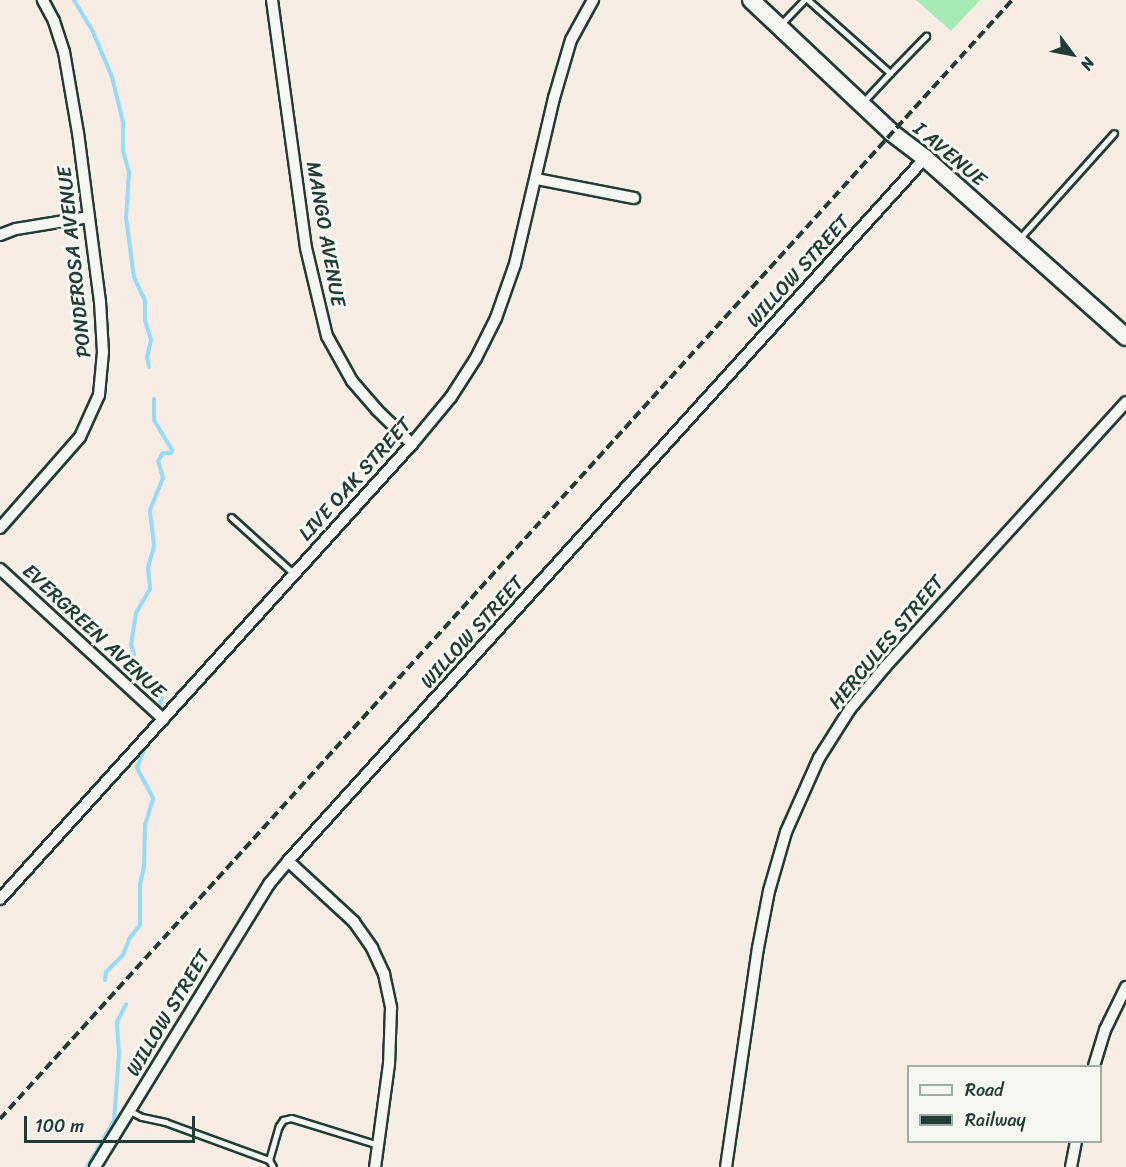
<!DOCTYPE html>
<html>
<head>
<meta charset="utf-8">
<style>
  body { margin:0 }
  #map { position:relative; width:1126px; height:1167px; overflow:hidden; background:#f8ede5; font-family:Sriracha,sans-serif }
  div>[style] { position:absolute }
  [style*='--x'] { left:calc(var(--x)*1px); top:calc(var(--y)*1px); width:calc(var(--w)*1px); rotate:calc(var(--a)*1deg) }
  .green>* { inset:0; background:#a6ebb6 }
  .stream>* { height:4px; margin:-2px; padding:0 2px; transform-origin:2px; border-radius:2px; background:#96dbf8 }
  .roads { filter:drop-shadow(2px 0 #1f3d34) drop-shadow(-2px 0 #1f3d34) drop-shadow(0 2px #1f3d34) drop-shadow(0 -2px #1f3d34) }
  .lane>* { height:5px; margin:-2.5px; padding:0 2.5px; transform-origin:2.5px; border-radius:2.5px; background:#f6f6f2 }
  .street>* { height:10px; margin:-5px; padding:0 5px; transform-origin:5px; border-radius:5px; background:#f6f6f2 }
  .primary>* { height:16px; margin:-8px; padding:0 8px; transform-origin:8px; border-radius:8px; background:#f6f6f2 }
  .rail>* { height:4px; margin-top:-2px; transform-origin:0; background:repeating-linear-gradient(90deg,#1f3d34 0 9px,transparent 0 13.5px) }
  span { translate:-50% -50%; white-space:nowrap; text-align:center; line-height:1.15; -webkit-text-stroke:6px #f6f6f2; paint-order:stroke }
  .street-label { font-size:20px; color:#1f3d34 }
  .legend { position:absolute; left:907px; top:1065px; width:195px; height:78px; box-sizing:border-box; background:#f6f6f2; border:2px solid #a0aca6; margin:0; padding:8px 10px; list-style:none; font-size:18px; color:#1f3d34 }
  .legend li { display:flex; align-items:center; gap:12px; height:30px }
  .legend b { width:30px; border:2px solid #a0aca6 }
  .north { position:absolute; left:1042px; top:24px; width:60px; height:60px; -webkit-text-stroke:4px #f6f6f2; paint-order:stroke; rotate:122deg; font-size:16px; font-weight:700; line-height:24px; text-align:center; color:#1f3d34 }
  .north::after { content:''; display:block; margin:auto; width:21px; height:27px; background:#1f3d34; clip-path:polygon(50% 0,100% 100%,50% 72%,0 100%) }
  .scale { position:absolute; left:24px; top:1116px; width:171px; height:27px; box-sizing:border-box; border:3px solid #1f3d34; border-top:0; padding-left:8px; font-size:18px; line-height:21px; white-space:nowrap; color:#1f3d34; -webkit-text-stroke:4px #f6f6f2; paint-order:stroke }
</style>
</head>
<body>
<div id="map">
  <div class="green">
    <div style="clip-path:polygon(916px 0,980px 0,951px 31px)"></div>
  </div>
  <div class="stream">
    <div style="--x:74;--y:0;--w:37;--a:59"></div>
    <div style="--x:93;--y:32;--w:49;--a:67.1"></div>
    <div style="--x:112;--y:77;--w:46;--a:76.3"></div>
    <div style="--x:123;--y:122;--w:29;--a:90"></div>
    <div style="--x:123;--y:151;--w:22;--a:74"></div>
    <div style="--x:129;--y:172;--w:46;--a:93.7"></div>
    <div style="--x:126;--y:218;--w:60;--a:82.3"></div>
    <div style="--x:134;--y:277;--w:26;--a:65"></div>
    <div style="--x:145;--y:301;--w:20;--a:90"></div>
    <div style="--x:145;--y:321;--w:20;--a:72"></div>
    <div style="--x:151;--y:340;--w:17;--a:103"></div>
    <div style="--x:147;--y:357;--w:10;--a:79"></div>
    <div style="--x:153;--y:724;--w:28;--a:-71"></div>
    <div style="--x:162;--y:698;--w:43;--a:-134.1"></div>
    <div style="--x:132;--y:667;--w:13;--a:-81"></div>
    <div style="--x:134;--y:654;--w:9;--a:-108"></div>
    <div style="--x:131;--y:645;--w:32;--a:-81"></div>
    <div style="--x:136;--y:613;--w:28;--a:-60"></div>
    <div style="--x:150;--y:589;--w:21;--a:-95"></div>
    <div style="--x:148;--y:568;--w:24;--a:-75"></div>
    <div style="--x:154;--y:545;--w:35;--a:-97"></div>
    <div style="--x:150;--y:510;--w:35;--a:-68"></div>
    <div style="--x:163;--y:478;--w:18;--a:-106"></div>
    <div style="--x:158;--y:461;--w:9;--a:-58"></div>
    <div style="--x:163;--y:453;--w:8;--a:0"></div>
    <div style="--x:171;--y:453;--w:3;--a:-72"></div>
    <div style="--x:172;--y:450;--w:35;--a:-121"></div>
    <div style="--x:154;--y:420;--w:21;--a:-90"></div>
    <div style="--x:105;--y:980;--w:8;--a:-83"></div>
    <div style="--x:106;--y:972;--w:24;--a:-45"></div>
    <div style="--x:123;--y:955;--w:17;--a:-69"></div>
    <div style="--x:129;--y:939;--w:18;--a:-52"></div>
    <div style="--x:140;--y:925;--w:41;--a:-90"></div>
    <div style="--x:140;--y:884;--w:17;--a:-77"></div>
    <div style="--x:144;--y:867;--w:42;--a:-88.6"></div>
    <div style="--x:145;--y:825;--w:28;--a:-73"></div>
    <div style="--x:153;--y:798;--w:34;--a:-118"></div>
    <div style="--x:137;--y:768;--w:28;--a:-69"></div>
    <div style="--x:87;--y:1167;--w:53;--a:-59.6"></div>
    <div style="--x:114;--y:1121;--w:68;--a:-85.8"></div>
    <div style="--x:119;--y:1053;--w:31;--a:-94"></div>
    <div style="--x:117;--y:1022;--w:20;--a:-63"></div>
  </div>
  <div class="roads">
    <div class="lane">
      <div style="--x:808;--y:0;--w:110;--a:41.7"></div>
      <div style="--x:890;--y:73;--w:52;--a:-45.8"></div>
      <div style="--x:780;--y:25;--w:35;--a:-46"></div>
      <div style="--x:863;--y:102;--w:40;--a:-47"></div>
      <div style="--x:1019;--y:239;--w:142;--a:-48.1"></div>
      <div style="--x:231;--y:517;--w:85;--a:42.1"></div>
      <div style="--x:130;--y:1111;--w:13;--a:27"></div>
      <div style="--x:142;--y:1117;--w:24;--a:12"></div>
      <div style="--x:165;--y:1122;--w:111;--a:20.1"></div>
      <div style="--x:273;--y:1167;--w:8;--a:-120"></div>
      <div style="--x:269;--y:1160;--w:35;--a:-74"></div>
      <div style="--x:279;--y:1126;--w:7;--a:-56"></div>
      <div style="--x:283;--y:1120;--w:8;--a:-14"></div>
      <div style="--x:291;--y:1118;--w:91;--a:17.2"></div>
    </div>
    <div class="street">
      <div style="--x:272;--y:0;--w:250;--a:82.2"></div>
      <div style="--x:306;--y:248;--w:90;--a:76.6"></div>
      <div style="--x:327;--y:336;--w:51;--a:60.9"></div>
      <div style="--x:352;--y:381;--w:38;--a:49"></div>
      <div style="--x:377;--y:410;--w:49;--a:44.2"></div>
      <div style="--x:537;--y:179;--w:99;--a:11.1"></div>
      <div style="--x:0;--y:235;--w:17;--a:-21"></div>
      <div style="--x:16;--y:229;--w:74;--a:-9.3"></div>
      <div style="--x:0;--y:528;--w:121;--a:-48.7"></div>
      <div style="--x:80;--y:437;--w:46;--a:-65.7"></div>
      <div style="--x:99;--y:395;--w:43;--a:-84.7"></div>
      <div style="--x:103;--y:352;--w:50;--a:-93.4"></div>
      <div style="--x:100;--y:302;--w:170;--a:-97.4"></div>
      <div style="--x:78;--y:133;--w:82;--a:-99.8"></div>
      <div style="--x:64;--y:52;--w:33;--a:-108"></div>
      <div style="--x:54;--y:21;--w:24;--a:-118"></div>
      <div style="--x:0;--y:569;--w:222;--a:42.6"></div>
      <div style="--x:288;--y:861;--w:90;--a:42.7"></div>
      <div style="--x:354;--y:922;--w:32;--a:55"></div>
      <div style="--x:372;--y:948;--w:29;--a:65"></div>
      <div style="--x:384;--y:974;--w:35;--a:78"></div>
      <div style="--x:391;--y:1008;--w:56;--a:92"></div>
      <div style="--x:389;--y:1064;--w:104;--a:97.7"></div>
      <div style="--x:0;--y:899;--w:614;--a:-47.84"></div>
      <div style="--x:412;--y:444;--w:61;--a:-50.3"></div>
      <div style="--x:451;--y:397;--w:46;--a:-57.3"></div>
      <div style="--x:476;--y:358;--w:45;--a:-63.4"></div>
      <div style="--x:496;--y:318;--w:57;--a:-70.6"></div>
      <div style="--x:515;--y:264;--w:171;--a:-76.8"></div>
      <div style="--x:554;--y:98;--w:60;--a:-73.7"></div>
      <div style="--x:571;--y:40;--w:46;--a:-61.2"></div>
      <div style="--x:1094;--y:1066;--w:38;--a:-73"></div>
      <div style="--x:1105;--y:1030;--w:48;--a:-64"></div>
      <div style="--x:95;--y:1167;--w:332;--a:-58.4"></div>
      <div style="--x:269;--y:884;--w:30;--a:-50"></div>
      <div style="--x:288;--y:861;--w:949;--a:-47.82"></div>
      <div style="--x:726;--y:1167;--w:221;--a:-81.7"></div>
      <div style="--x:758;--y:948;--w:58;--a:-79.1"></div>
      <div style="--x:769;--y:891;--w:61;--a:-73.9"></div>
      <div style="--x:786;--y:832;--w:81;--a:-66"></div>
      <div style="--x:819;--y:758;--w:58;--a:-57.7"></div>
      <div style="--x:850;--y:709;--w:55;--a:-50.2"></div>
      <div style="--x:885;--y:667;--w:358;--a:-47.7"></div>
      <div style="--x:1071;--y:1167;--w:25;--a:-79"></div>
    </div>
    <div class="primary">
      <div style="--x:751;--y:0;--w:194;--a:43.3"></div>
      <div style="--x:892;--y:133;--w:41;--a:37.1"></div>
      <div style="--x:925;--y:158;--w:269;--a:41.7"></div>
    </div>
  </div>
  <div class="rail">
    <div style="--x:0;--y:1119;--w:1509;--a:-47.87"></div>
  </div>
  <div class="street-label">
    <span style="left:950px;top:154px;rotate:40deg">I AVENUE</span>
    <span style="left:326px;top:234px;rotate:80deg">MANGO AVENUE</span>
    <span style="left:74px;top:262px;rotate:-96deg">PONDEROSA AVENUE</span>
    <span style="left:798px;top:271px;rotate:-48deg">WILLOW STREET</span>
    <span style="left:355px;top:479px;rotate:-48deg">LIVE OAK STREET</span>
    <span style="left:94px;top:631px;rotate:43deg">EVERGREEN AVENUE</span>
    <span style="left:472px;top:632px;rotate:-48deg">WILLOW STREET</span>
    <span style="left:886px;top:642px;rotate:-50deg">HERCULES STREET</span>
    <span style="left:168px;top:1013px;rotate:-59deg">WILLOW STREET</span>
  </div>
  <ul class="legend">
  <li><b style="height:8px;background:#f6f6f2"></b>Road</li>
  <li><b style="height:8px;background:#1f3d34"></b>Railway</li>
  </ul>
  <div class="north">N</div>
  <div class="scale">100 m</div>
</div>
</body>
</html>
